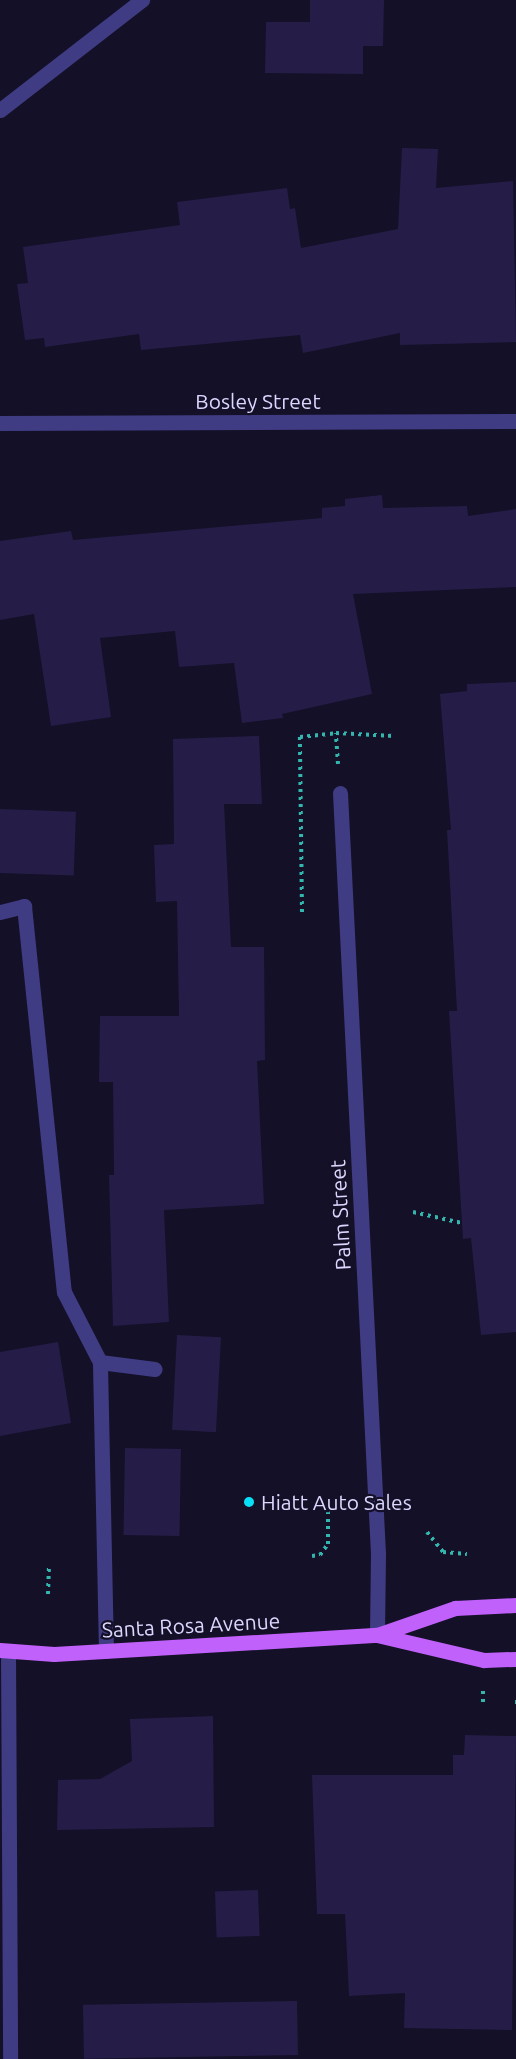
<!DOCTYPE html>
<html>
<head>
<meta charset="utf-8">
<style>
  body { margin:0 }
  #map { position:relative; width:516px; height:2059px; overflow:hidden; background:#141027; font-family:Ubuntu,sans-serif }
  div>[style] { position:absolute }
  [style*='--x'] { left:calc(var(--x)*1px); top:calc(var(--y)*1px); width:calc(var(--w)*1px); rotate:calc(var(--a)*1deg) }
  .building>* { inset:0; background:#251d47; transform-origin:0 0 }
  .path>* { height:4px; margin-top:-2px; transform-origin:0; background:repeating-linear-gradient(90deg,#33b6ae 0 3px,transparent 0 7.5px) }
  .minor>* { height:15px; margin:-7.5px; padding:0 7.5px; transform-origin:7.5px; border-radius:7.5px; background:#3f3c84 }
  .major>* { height:15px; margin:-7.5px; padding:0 7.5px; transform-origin:7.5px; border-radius:7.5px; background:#c161fb }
  .dots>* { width:16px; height:16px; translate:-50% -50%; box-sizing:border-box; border:3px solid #141027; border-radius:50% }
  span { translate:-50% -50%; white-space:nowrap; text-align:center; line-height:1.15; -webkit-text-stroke:4.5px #141027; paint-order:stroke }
  .street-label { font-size:21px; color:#dbd7fe }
  .poi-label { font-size:21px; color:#dbd7fe }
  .left { translate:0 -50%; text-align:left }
</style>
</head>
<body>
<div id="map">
  <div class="building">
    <div style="clip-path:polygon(310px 0,384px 0,383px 46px,363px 46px,363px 74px,265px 73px,266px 22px,310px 22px)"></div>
    <div style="clip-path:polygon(402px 148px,438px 149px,436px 188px,513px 181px,516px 342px,400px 345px,400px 333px,303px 353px,300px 335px,141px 350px,139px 334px,45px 347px,44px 338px,25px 340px,17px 284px,28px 283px,23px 247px,180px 225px,177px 202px,287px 188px,290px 209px,295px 208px,301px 248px,398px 229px)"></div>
    <div style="clip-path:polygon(382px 495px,383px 508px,467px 506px,468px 516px,516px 509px,516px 587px,353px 594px,372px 694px,282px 714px,283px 718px,242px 723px,234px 663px,179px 667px,175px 631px,100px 638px,111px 717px,51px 726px,34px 614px,0 620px,0 541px,71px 531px,73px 540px,322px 518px,322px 508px,345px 506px,345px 499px)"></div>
    <div style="clip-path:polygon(516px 682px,516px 1332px,481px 1335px,471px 1238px,463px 1239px,449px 1011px,457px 1011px,447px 830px,451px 830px,440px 694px,467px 691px,467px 684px)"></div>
    <div style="clip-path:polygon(259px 736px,262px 804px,224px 804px,231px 947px,264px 947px,265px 1060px,257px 1061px,264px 1204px,164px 1210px,169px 1322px,113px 1326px,109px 1175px,114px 1175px,113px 1082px,99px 1082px,100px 1016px,179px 1016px,177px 901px,156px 902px,154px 845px,174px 844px,173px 739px)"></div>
    <div style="left:0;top:809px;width:76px;height:64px;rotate:2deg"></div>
    <div style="left:177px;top:1335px;width:44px;height:95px;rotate:3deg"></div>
    <div style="clip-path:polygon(58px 1342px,71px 1423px,0 1436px,0 1352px)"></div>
    <div style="left:125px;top:1448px;width:56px;height:87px;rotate:1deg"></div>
    <div style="clip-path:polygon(213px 1716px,214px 1827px,57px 1830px,58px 1780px,100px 1779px,132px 1761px,130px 1719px)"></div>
    <div style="clip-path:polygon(465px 1735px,516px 1736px,512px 2030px,404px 2028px,405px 1993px,349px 1996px,345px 1914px,317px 1914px,312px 1775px,453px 1775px,453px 1755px,464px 1755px)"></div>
    <div style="left:258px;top:1890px;width:46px;height:43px;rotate:88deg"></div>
    <div style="left:297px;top:2001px;width:54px;height:214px;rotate:89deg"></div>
  </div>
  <div class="path">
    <div style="--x:338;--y:764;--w:31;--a:-94"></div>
    <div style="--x:336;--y:733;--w:58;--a:3"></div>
    <div style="--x:302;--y:912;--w:175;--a:-90.7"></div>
    <div style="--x:300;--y:737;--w:36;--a:-6"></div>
    <div style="--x:413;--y:1212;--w:50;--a:12.7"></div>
    <div style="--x:427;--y:1532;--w:26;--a:51"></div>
    <div style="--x:443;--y:1552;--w:24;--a:5"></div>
    <div style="--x:312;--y:1556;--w:8;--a:-7"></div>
    <div style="--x:320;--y:1555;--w:14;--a:-54"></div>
    <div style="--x:328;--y:1544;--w:37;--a:-90"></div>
    <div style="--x:48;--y:1594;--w:27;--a:-88"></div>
    <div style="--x:483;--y:1691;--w:12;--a:90"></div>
    <div style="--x:515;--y:1702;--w:1;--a:0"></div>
  </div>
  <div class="minor">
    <div style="--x:0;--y:110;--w:180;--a:-37.8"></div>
    <div style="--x:0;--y:423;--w:516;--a:-0.22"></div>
    <div style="--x:340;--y:793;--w:761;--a:87.14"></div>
    <div style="--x:378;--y:1553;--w:82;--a:90.7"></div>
    <div style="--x:0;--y:912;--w:25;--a:-14"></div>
    <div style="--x:24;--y:906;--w:388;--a:84.1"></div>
    <div style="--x:64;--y:1292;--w:79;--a:62.8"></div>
    <div style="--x:106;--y:1651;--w:289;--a:-91.2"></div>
    <div style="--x:100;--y:1362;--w:55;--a:7.3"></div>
    <div style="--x:8;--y:1652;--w:407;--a:89.7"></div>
  </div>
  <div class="major">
    <div style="--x:377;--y:1635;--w:83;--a:-19.1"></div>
    <div style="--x:455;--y:1608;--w:61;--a:-2.8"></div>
    <div style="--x:0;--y:1650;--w:54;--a:4.2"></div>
    <div style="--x:54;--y:1654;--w:324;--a:-3.4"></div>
    <div style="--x:377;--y:1635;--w:110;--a:13.2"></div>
    <div style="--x:484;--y:1660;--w:32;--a:-2"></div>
  </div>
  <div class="dots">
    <div style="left:249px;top:1502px;background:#08e0f8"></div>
  </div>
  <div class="street-label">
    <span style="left:258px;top:401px">Bosley Street</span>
    <span style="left:340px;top:1215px;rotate:-93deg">Palm Street</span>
    <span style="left:191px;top:1625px;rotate:-3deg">Santa Rosa Avenue</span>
  </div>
  <div class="poi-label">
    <span class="left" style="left:261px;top:1502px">Hiatt Auto Sales</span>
  </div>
</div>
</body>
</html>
